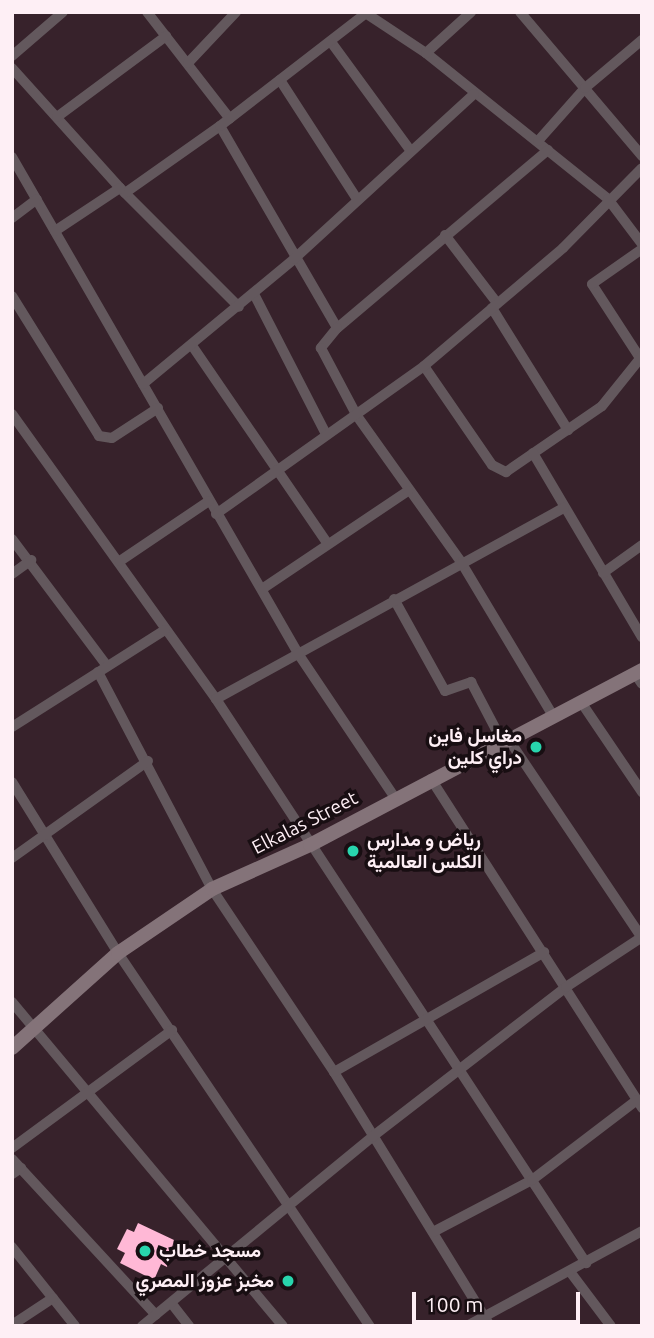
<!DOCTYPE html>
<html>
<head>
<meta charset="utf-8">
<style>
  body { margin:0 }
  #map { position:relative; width:654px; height:1338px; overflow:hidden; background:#37222b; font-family:Ubuntu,Vazirmatn,sans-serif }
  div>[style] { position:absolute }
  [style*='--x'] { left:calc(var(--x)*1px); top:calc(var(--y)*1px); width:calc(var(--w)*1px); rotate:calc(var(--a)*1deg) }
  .building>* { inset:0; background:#ffb8d6 }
  .street>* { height:10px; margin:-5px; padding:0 5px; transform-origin:5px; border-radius:5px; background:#63585d }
  .secondary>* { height:14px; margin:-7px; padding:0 7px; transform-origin:7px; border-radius:7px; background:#847379 }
  .dots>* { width:19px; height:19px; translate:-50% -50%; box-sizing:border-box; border:4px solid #180e12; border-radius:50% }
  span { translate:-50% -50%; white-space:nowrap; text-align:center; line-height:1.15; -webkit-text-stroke:7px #180e12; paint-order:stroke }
  .poi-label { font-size:19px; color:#feeff5; font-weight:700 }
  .right { translate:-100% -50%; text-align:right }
  .left { translate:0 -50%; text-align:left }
  .street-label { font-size:19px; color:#feeff5 }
  .frame { position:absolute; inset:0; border:14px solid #feeff5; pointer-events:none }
  .scale { position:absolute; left:412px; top:1292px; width:168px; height:32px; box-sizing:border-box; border:4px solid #feeff5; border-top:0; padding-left:9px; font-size:21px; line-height:24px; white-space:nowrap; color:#feeff5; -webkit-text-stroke:5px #180e12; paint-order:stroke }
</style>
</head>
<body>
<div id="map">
  <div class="building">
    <div style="clip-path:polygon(138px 1223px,174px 1240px,167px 1267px,161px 1264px,154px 1280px,120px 1263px,125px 1253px,117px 1249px,127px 1229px,134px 1232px)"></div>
  </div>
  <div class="street">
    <div style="--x:147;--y:12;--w:135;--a:52.2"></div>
    <div style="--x:364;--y:12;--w:74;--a:33.5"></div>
    <div style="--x:426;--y:53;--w:233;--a:38.7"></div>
    <div style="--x:608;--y:199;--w:56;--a:52.9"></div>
    <div style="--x:520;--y:12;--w:189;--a:49.7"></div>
    <div style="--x:331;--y:42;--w:134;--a:53.8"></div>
    <div style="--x:426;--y:53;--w:61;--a:-42.3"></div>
    <div style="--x:12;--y:56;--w:67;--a:-40.8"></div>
    <div style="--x:188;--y:63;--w:70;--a:-46.7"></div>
    <div style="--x:12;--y:68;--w:161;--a:48"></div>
    <div style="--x:120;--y:188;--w:168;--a:45"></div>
    <div style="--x:280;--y:80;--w:142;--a:57.1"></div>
    <div style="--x:57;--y:117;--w:136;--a:-36.6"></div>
    <div style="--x:220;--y:126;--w:233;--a:59.9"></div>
    <div style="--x:538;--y:141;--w:71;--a:-48.4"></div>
    <div style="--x:585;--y:88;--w:75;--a:-40.1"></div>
    <div style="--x:548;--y:150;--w:276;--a:139.8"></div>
    <div style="--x:337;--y:328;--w:26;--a:129"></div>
    <div style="--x:321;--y:348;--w:77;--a:62.1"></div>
    <div style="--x:357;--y:416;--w:179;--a:54.5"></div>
    <div style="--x:461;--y:562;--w:179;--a:59.1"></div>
    <div style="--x:12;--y:157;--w:575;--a:60.04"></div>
    <div style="--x:299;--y:655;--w:172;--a:56.1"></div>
    <div style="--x:125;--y:193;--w:116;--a:-35.2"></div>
    <div style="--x:220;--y:126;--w:185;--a:-37.7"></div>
    <div style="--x:12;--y:218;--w:31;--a:-37"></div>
    <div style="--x:55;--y:231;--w:78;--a:-33.5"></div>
    <div style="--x:445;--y:235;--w:86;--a:52.6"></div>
    <div style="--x:254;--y:294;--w:157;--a:62.8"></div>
    <div style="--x:12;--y:296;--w:165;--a:58.1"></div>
    <div style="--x:99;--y:436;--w:13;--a:9"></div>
    <div style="--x:112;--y:438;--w:55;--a:-33.1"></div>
    <div style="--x:492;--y:308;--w:144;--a:58.1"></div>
    <div style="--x:193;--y:347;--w:237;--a:55.6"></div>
    <div style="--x:640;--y:358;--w:88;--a:-123"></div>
    <div style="--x:592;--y:284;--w:61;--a:-35"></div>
    <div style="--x:424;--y:366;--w:120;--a:55.5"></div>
    <div style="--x:492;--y:465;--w:16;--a:27"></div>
    <div style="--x:506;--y:472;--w:116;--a:-34.5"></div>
    <div style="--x:602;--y:406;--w:64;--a:-51.3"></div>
    <div style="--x:143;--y:384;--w:196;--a:-39.6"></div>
    <div style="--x:294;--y:259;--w:244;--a:-42.5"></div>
    <div style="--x:12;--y:414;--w:350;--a:54.4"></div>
    <div style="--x:216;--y:699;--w:675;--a:56.73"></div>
    <div style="--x:533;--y:453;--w:214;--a:59.4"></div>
    <div style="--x:216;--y:514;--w:255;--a:-35.4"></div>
    <div style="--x:424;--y:366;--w:182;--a:-40.3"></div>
    <div style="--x:563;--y:248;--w:112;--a:-45.4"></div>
    <div style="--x:12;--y:539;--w:159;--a:53.2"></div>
    <div style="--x:120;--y:561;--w:107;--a:-34"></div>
    <div style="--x:603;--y:573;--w:48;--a:-35.7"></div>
    <div style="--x:12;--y:574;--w:24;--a:-36"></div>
    <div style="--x:262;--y:589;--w:176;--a:-33.9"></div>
    <div style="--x:394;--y:599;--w:105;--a:61"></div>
    <div style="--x:445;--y:691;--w:28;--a:-19"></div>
    <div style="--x:471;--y:682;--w:69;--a:62.3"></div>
    <div style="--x:98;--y:672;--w:245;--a:62.3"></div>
    <div style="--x:212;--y:889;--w:220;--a:56.3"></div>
    <div style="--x:334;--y:1072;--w:298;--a:58.4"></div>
    <div style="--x:635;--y:674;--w:12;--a:55"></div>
    <div style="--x:216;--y:699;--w:397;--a:-28.8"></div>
    <div style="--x:581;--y:702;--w:109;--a:55.9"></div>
    <div style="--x:12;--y:727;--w:181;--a:-32.4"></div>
    <div style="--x:509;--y:740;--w:239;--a:56.1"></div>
    <div style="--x:431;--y:779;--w:391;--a:57.3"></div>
    <div style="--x:12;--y:782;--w:201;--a:58.2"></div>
    <div style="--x:118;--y:953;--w:450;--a:56"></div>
    <div style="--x:12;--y:858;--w:167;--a:-35.5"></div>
    <div style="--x:12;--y:1002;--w:422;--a:50.1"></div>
    <div style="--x:334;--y:1072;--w:242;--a:-29.7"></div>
    <div style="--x:12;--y:1148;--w:199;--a:-36.4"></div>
    <div style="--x:12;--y:1159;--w:212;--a:47.3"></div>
    <div style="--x:12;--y:1174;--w:11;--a:-34"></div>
    <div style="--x:433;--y:1232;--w:112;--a:-27.7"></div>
    <div style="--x:532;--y:1180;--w:132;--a:-37.3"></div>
    <div style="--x:12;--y:1247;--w:101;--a:51.4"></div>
    <div style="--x:571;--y:1273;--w:66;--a:53"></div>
    <div style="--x:172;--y:1304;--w:28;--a:52"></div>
    <div style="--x:12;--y:1325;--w:49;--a:-33.4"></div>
    <div style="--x:142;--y:1326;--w:298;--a:-39.4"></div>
    <div style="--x:372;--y:1137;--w:245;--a:-37.7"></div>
    <div style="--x:566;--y:987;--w:91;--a:-33.3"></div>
    <div style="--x:467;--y:1326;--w:199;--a:-28.5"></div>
  </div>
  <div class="secondary">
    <div style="--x:12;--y:1048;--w:142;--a:-41.9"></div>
    <div style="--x:118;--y:953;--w:114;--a:-34.2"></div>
    <div style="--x:212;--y:889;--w:107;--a:-24.2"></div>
    <div style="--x:310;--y:845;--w:375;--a:-27.8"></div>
  </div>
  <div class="dots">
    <div style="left:536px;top:747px;background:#28d5ad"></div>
    <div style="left:353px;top:851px;background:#28d5ad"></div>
    <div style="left:145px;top:1251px;background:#28d5ad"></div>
    <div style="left:288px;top:1281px;background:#28d5ad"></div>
  </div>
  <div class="poi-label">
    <span class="right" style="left:522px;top:747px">مغاسل فاين<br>دراي كلين</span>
    <span class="left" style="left:367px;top:851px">رياض و مدارس<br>الكلس العالمية</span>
    <span class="left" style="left:159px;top:1251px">مسجد خطاب</span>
    <span class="right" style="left:274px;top:1281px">مخبز عزوز المصري</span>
  </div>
  <div class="street-label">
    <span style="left:305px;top:823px;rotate:-27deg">Elkalas Street</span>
  </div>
  <div class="frame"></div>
  <div class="scale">100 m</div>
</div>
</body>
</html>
